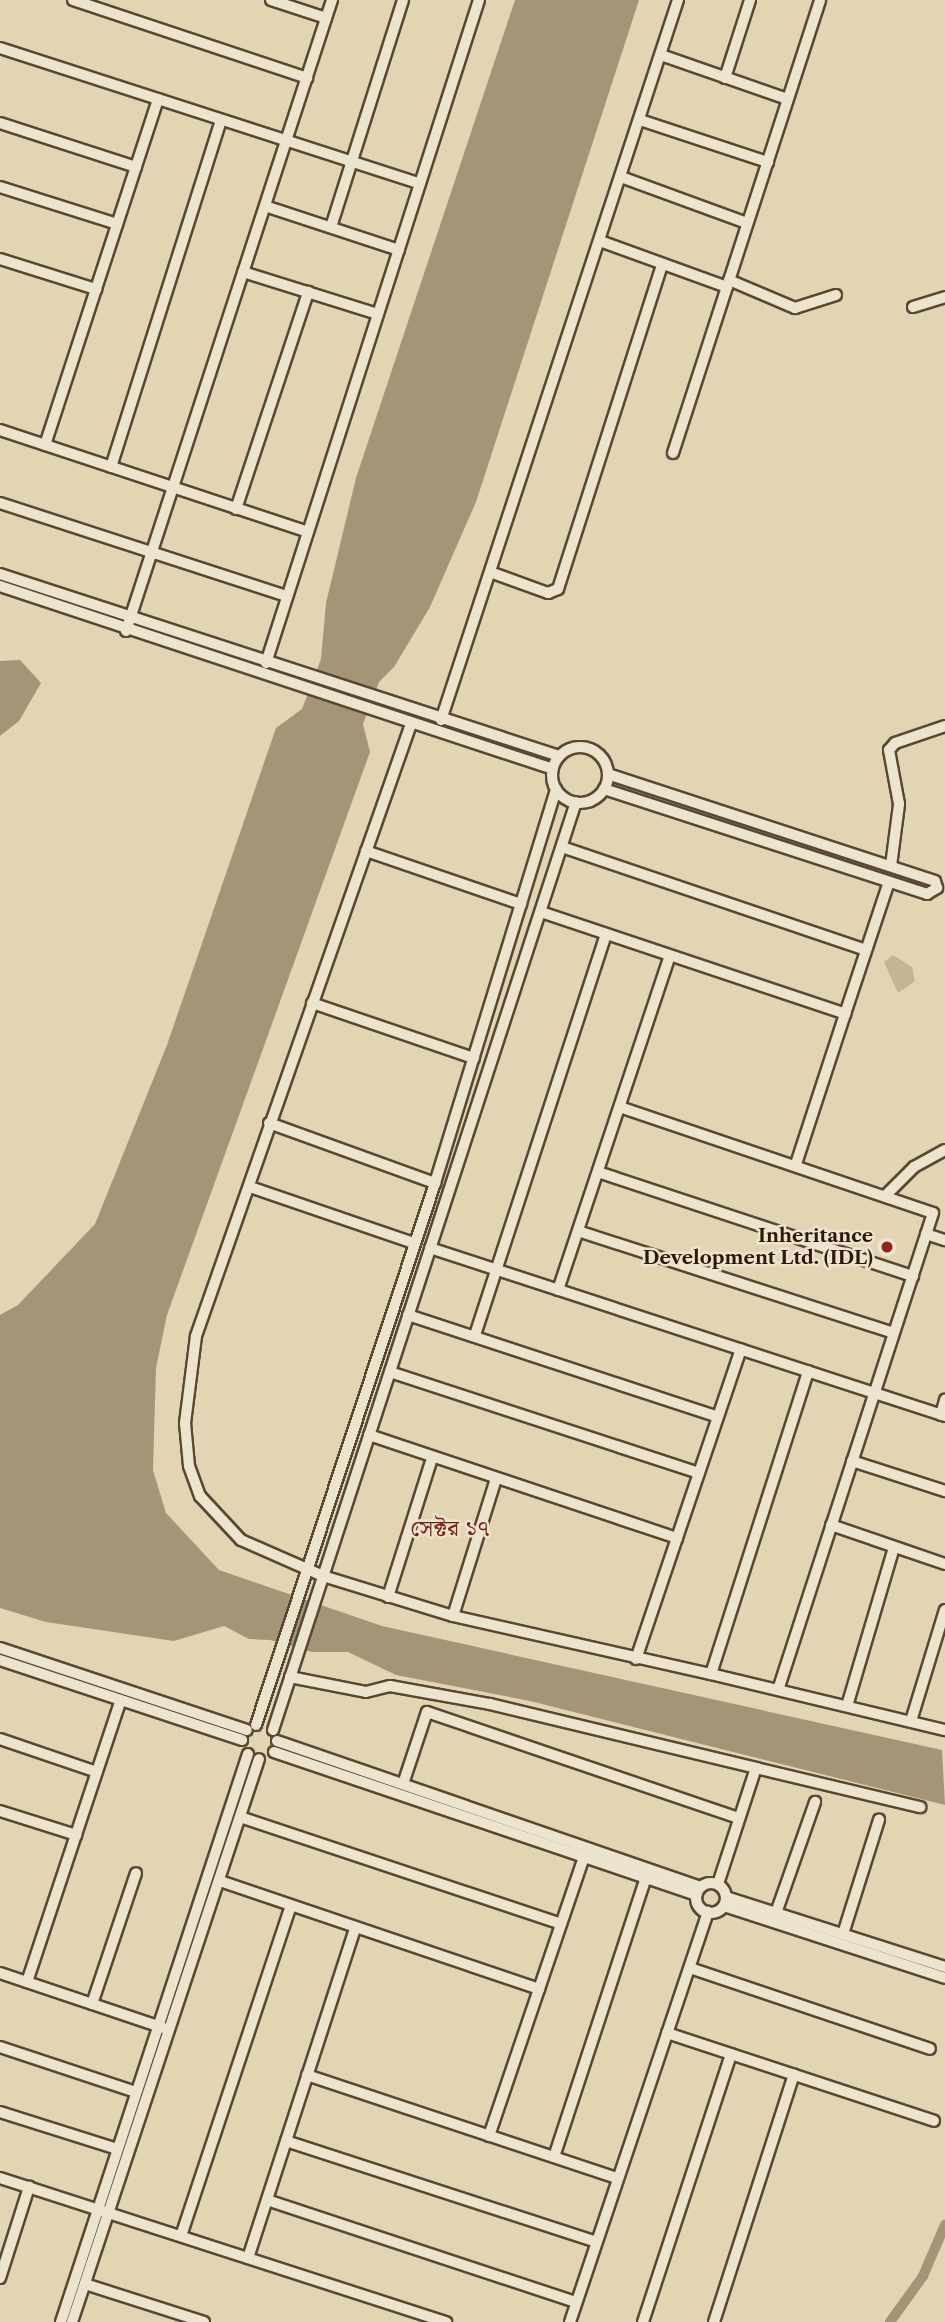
<!DOCTYPE html>
<html>
<head>
<meta charset="utf-8">
<style>
  body { margin:0 }
  #map { position:relative; width:945px; height:2322px; overflow:hidden; background:#e2d5b3; font-family:"Libre Caslon Text","Noto Serif Bengali",serif }
  div>[style] { position:absolute }
  [style*='--x'] { left:calc(var(--x)*1px); top:calc(var(--y)*1px); width:calc(var(--w)*1px); rotate:calc(var(--a)*1deg) }
  .green>* { inset:0; background:#c3b596 }
  .water>* { inset:0; background:#a49578 }
  .canal>* { height:10px; margin:-5px; padding:0 5px; transform-origin:5px; border-radius:5px; background:#a49578 }
  .roads { filter:drop-shadow(2px 0 #5a4731) drop-shadow(-2px 0 #5a4731) drop-shadow(0 2px #5a4731) drop-shadow(0 -2px #5a4731) }
  .minor>* { height:10px; margin:-5px; padding:0 5px; transform-origin:5px; border-radius:5px; background:#ece4ce }
  .minor>.ring { margin:-5px; padding:0; box-sizing:content-box; background:none; border:10px solid #ece4ce; border-radius:50% }
  .dots>* { width:19px; height:19px; translate:-50% -50%; box-sizing:border-box; border:4px solid #ece4ce; border-radius:50% }
  span { translate:-50% -50%; white-space:nowrap; text-align:center; line-height:1.15; -webkit-text-stroke:5px #ece4ce; paint-order:stroke }
  .poi-label { font-size:19px; color:#2d1806; font-weight:700 }
  .right { translate:-100% -50%; text-align:right }
  .quarter-label { font-size:23px; color:#7a1f14 }
</style>
</head>
<body>
<div id="map">
  <div class="green">
    <div style="clip-path:polygon(893px 955px,912px 967px,915px 981px,898px 993px,884px 962px)"></div>
  </div>
  <div class="water">
    <div style="clip-path:polygon(515px 0,639px 0,476px 502px,430px 607px,394px 667px,379px 682px,363px 724px,370px 752px,167px 1315px,156px 1368px,153px 1470px,166px 1513px,219px 1570px,382px 1626px,942px 1750px,945px 1805px,530px 1701px,396px 1675px,348px 1652px,312px 1652px,270px 1640px,249px 1639px,224px 1626px,174px 1641px,46px 1622px,0 1608px,0 1315px,18px 1305px,95px 1224px,167px 1045px,276px 728px,302px 709px,321px 659px,326px 603px,356px 478px)"></div>
    <div style="clip-path:polygon(20px 660px,41px 683px,19px 721px,0 736px,0 661px)"></div>
  </div>
  <div class="canal">
    <div style="--x:890;--y:2322;--w:57;--a:-54.3"></div>
    <div style="--x:923;--y:2276;--w:56;--a:-66.7"></div>
  </div>
  <div class="roads">
    <div class="minor">
      <div style="--x:73;--y:0;--w:247;--a:18.4"></div>
      <div style="--x:271;--y:0;--w:58;--a:18.1"></div>
      <div style="--x:0;--y:48;--w:441;--a:17.9"></div>
      <div style="--x:661;--y:55;--w:133;--a:19.2"></div>
      <div style="--x:725;--y:78;--w:82;--a:-72.2"></div>
      <div style="--x:640;--y:120;--w:135;--a:18.2"></div>
      <div style="--x:0;--y:123;--w:143;--a:17.9"></div>
      <div style="--x:621;--y:177;--w:134;--a:20.1"></div>
      <div style="--x:0;--y:187;--w:123;--a:17.5"></div>
      <div style="--x:265;--y:206;--w:141;--a:18.2"></div>
      <div style="--x:331;--y:227;--w:238;--a:-72.4"></div>
      <div style="--x:600;--y:241;--w:135;--a:19.9"></div>
      <div style="--x:0;--y:259;--w:101;--a:17.4"></div>
      <div style="--x:243;--y:272;--w:141;--a:17.3"></div>
      <div style="--x:729;--y:280;--w:72;--a:23"></div>
      <div style="--x:795;--y:308;--w:43;--a:-17.6"></div>
      <div style="--x:913;--y:307;--w:34;--a:-17"></div>
      <div style="--x:0;--y:430;--w:324;--a:18.3"></div>
      <div style="--x:45;--y:445;--w:364;--a:-71.9"></div>
      <div style="--x:673;--y:453;--w:476;--a:-72"></div>
      <div style="--x:111;--y:467;--w:364;--a:-72.4"></div>
      <div style="--x:0;--y:503;--w:302;--a:18"></div>
      <div style="--x:236;--y:509;--w:229;--a:-71.6"></div>
      <div style="--x:490;--y:572;--w:62;--a:19.9"></div>
      <div style="--x:548;--y:593;--w:11;--a:-22"></div>
      <div style="--x:558;--y:589;--w:340;--a:-72.2"></div>
      <div style="--x:0;--y:574;--w:588;--a:18.03"></div>
      <div style="--x:0;--y:586;--w:582;--a:18.31"></div>
      <div style="--x:126;--y:631;--w:664;--a:-71.92"></div>
      <div style="--x:266;--y:663;--w:696;--a:-72.19"></div>
      <div style="--x:441;--y:720;--w:758;--a:-71.78"></div>
      <div style="--x:411;--y:724;--w:649;--a:109.36"></div>
      <div style="--x:196;--y:1336;--w:88;--a:97.2"></div>
      <div style="--x:185;--y:1423;--w:43;--a:84.7"></div>
      <div style="--x:189;--y:1466;--w:32;--a:70"></div>
      <div style="--x:200;--y:1496;--w:60;--a:47"></div>
      <div style="--x:241;--y:1540;--w:90;--a:23.7"></div>
      <div style="--x:323;--y:1576;--w:136;--a:17.1"></div>
      <div style="--x:453;--y:1616;--w:264;--a:12.7"></div>
      <div style="--x:711;--y:1674;--w:318;--a:-72.2"></div>
      <div class="ring" style="left:552px;top:747px;width:46px;height:46px"></div>
      <div style="--x:604;--y:789;--w:340;--a:18"></div>
      <div style="--x:927;--y:894;--w:12;--a:-31"></div>
      <div style="--x:937;--y:888;--w:7;--a:-106"></div>
      <div style="--x:935;--y:881;--w:344;--a:-161.9"></div>
      <div style="--x:562;--y:847;--w:321;--a:18.7"></div>
      <div style="--x:366;--y:851;--w:164;--a:18.9"></div>
      <div style="--x:891;--y:866;--w:63;--a:-82.6"></div>
      <div style="--x:899;--y:804;--w:55;--a:-100.5"></div>
      <div style="--x:889;--y:750;--w:9;--a:-49"></div>
      <div style="--x:895;--y:743;--w:53;--a:-18.8"></div>
      <div style="--x:541;--y:912;--w:321;--a:18.5"></div>
      <div style="--x:845;--y:1014;--w:158;--a:108.1"></div>
      <div style="--x:312;--y:1003;--w:171;--a:18.8"></div>
      <div style="--x:845;--y:1014;--w:139;--a:-71.6"></div>
      <div style="--x:620;--y:1107;--w:330;--a:18.7"></div>
      <div style="--x:933;--y:1213;--w:499;--a:108"></div>
      <div style="--x:269;--y:1123;--w:177;--a:19.9"></div>
      <div style="--x:598;--y:1172;--w:332;--a:18.3"></div>
      <div style="--x:250;--y:1187;--w:173;--a:18.9"></div>
      <div style="--x:886;--y:1195;--w:40;--a:-45"></div>
      <div style="--x:914;--y:1167;--w:35;--a:-29"></div>
      <div style="--x:578;--y:1231;--w:331;--a:17.9"></div>
      <div style="--x:926;--y:1234;--w:20;--a:18"></div>
      <div style="--x:430;--y:1248;--w:542;--a:18.07"></div>
      <div style="--x:558;--y:1290;--w:352;--a:-71.5"></div>
      <div style="--x:408;--y:1315;--w:326;--a:18.2"></div>
      <div style="--x:475;--y:1335;--w:422;--a:-71.9"></div>
      <div style="--x:390;--y:1372;--w:325;--a:18.1"></div>
      <div style="--x:941;--y:1415;--w:16;--a:-75"></div>
      <div style="--x:369;--y:1435;--w:325;--a:18.5"></div>
      <div style="--x:852;--y:1461;--w:98;--a:17.9"></div>
      <div style="--x:831;--y:1525;--w:120;--a:18.9"></div>
      <div style="--x:388;--y:1597;--w:146;--a:-72.4"></div>
      <div style="--x:453;--y:1616;--w:144;--a:-72.6"></div>
      <div style="--x:0;--y:1648;--w:260;--a:18.4"></div>
      <div style="--x:636;--y:1659;--w:327;--a:-71.3"></div>
      <div style="--x:0;--y:1660;--w:255;--a:18.3"></div>
      <div style="--x:711;--y:1674;--w:241;--a:13.5"></div>
      <div style="--x:290;--y:1677;--w:77;--a:11.2"></div>
      <div style="--x:366;--y:1692;--w:25;--a:-14"></div>
      <div style="--x:390;--y:1686;--w:102;--a:10.2"></div>
      <div style="--x:490;--y:1704;--w:274;--a:13.5"></div>
      <div style="--x:847;--y:1706;--w:166;--a:-73.5"></div>
      <div style="--x:911;--y:1721;--w:116;--a:-73"></div>
      <div style="--x:256;--y:1725;--w:571;--a:-71.72"></div>
      <div style="--x:435;--y:1183;--w:412;--a:-72.9"></div>
      <div style="--x:273;--y:1730;--w:976;--a:-71.92"></div>
      <div style="--x:0;--y:1739;--w:102;--a:18.8"></div>
      <div style="--x:277;--y:1741;--w:448;--a:19"></div>
      <div style="--x:274;--y:1752;--w:446;--a:18.7"></div>
      <div style="--x:403;--y:1784;--w:76;--a:-71.6"></div>
      <div style="--x:427;--y:1712;--w:329;--a:18.8"></div>
      <div style="--x:0;--y:1811;--w:80;--a:17.5"></div>
      <div style="--x:240;--y:1817;--w:338;--a:18.4"></div>
      <div style="--x:220;--y:1881;--w:337;--a:18.7"></div>
      <div class="ring" style="left:696px;top:1883px;width:20px;height:20px"></div>
      <div style="--x:718;--y:1884;--w:122;--a:-71.9"></div>
      <div style="--x:756;--y:1768;--w:169;--a:13.4"></div>
      <div style="--x:726;--y:1897;--w:230;--a:17.7"></div>
      <div style="--x:724;--y:1906;--w:232;--a:18"></div>
      <div style="--x:776;--y:1913;--w:118;--a:-70.6"></div>
      <div style="--x:843;--y:1934;--w:120;--a:-72.5"></div>
      <div style="--x:690;--y:1968;--w:253;--a:18.6"></div>
      <div style="--x:0;--y:1973;--w:172;--a:18.6"></div>
      <div style="--x:27;--y:1982;--w:297;--a:-71.6"></div>
      <div style="--x:92;--y:2004;--w:138;--a:-71.4"></div>
      <div style="--x:667;--y:2033;--w:281;--a:18.2"></div>
      <div style="--x:0;--y:2047;--w:143;--a:18.3"></div>
      <div style="--x:307;--y:2075;--w:327;--a:18.4"></div>
      <div style="--x:0;--y:2112;--w:123;--a:17.5"></div>
      <div style="--x:489;--y:2136;--w:295;--a:-71.2"></div>
      <div style="--x:286;--y:2141;--w:326;--a:18"></div>
      <div style="--x:554;--y:2157;--w:294;--a:-71.8"></div>
      <div style="--x:0;--y:2178;--w:469;--a:17.9"></div>
      <div style="--x:267;--y:2200;--w:325;--a:18.3"></div>
      <div style="--x:181;--y:2236;--w:348;--a:-71.6"></div>
      <div style="--x:248;--y:2258;--w:347;--a:-72"></div>
      <div style="--x:0;--y:2278;--w:96;--a:-72.3"></div>
      <div style="--x:85;--y:2284;--w:125;--a:17.7"></div>
      <div style="--x:61;--y:2322;--w:598;--a:-71.78"></div>
      <div style="--x:72;--y:2322;--w:593;--a:-71.63"></div>
      <div style="--x:570;--y:2322;--w:433;--a:-71.4"></div>
      <div style="--x:643;--y:2322;--w:282;--a:-71.8"></div>
      <div style="--x:714;--y:2322;--w:260;--a:-72.1"></div>
    </div>
  </div>
  <div class="dots">
    <div style="left:887px;top:1247px;background:#8f2418"></div>
  </div>
  <div class="poi-label">
    <span class="right" style="left:873px;top:1247px">Inheritance<br>Development Ltd. (IDL)</span>
  </div>
  <div class="quarter-label">
    <span style="left:450px;top:1528px">সেক্টর ১৭</span>
  </div>
</div>
</body>
</html>
